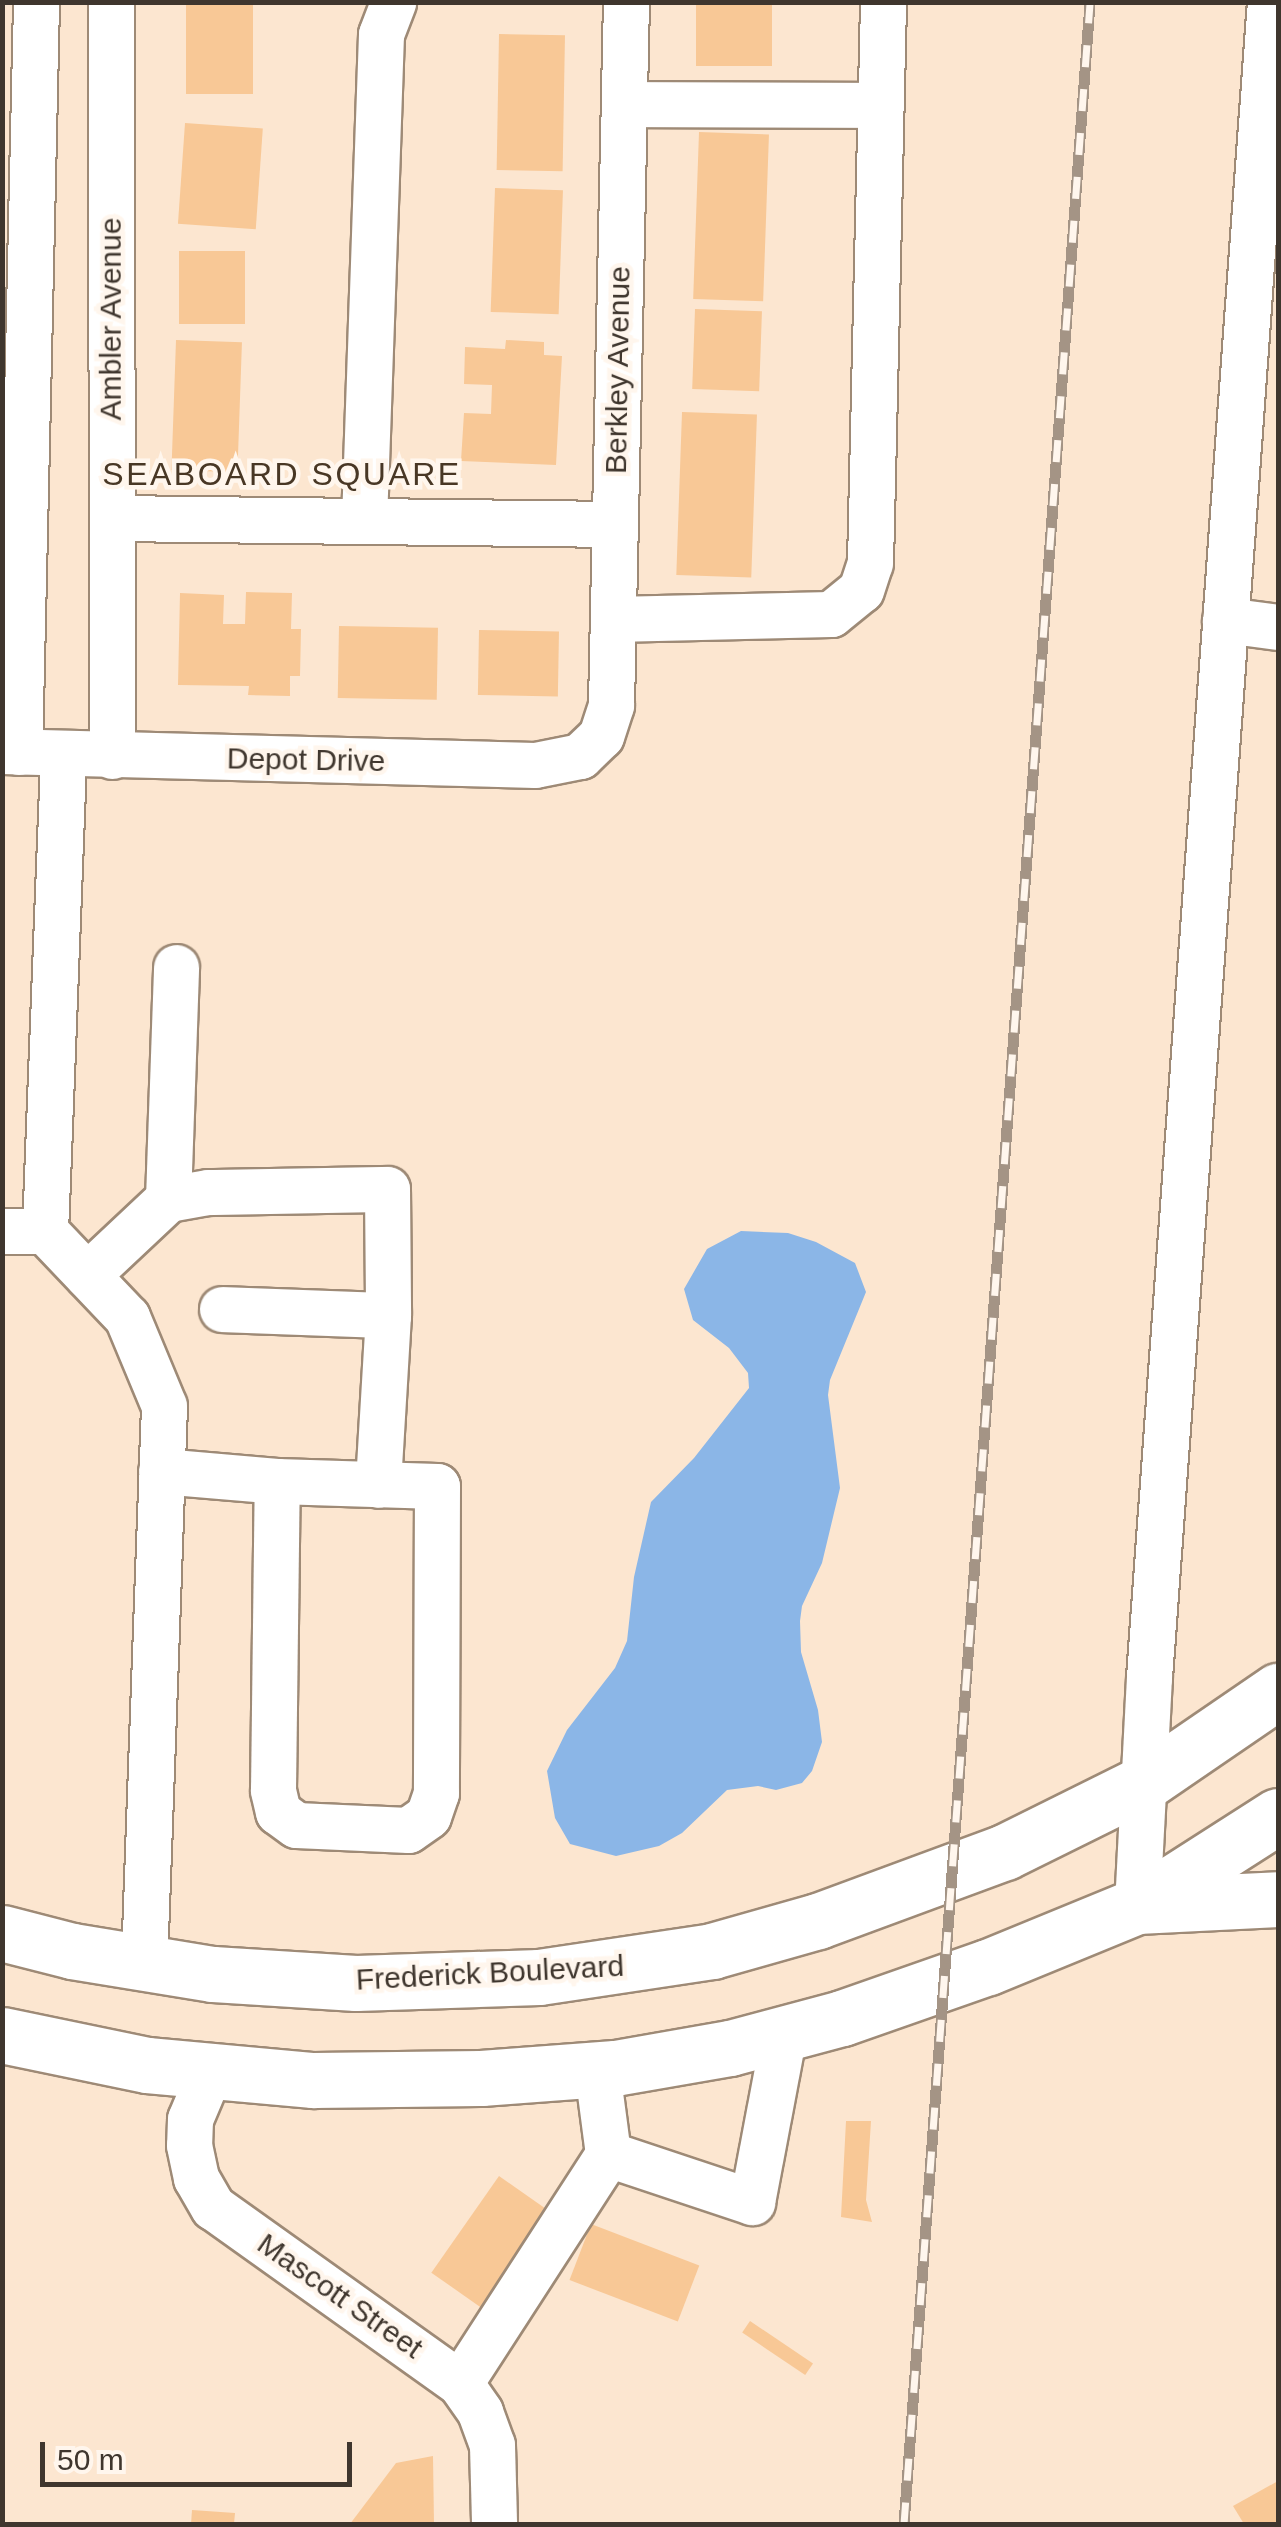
<!DOCTYPE html>
<html>
<head>
<meta charset="utf-8">
<style>
  body { margin:0 }
  #map { position:relative; width:1281px; height:2527px; overflow:hidden; background:#fce6d0; font-family:Helvetica,sans-serif }
  div>[style] { position:absolute }
  [style*='--x'] { left:calc(var(--x)*1px); top:calc(var(--y)*1px); width:calc(var(--w)*1px); rotate:calc(var(--a)*1deg) }
  .water>* { inset:0; background:#8bb6e7 }
  .building>* { inset:0; background:#f8c896; transform-origin:0 0 }
  .roads { filter:drop-shadow(2px 0 #9e8a76) drop-shadow(-2px 0 #9e8a76) drop-shadow(0 2px #9e8a76) drop-shadow(0 -2px #9e8a76) }
  .minor>* { height:45px; margin:-22.5px; padding:0 22.5px; transform-origin:22.5px; border-radius:22.5px; background:#fff }
  .major>* { height:55px; margin:-27.5px; padding:0 27.5px; transform-origin:27.5px; border-radius:27.5px; background:#fff }
  .highway>* { height:55px; margin:-27.5px; padding:0 27.5px; transform-origin:27.5px; border-radius:27.5px; background:#fff }
  .rail>* { height:11px; margin-top:-5.5px; transform-origin:0; background:repeating-linear-gradient(90deg,#fff6ed 0 22px,#a49485 0 44px); box-sizing:border-box; border-block:2px solid #a49485 }
  span { translate:-50% -50%; white-space:nowrap; text-align:center; line-height:1.15; -webkit-text-stroke:9px #fff6ed; paint-order:stroke }
  .street-label { font-size:30px; color:#3f362e }
  .neighbourhood-label { font-size:32px; color:#483725; letter-spacing:2.5px }
  .frame { position:absolute; inset:0; border:5px solid #3f362e; pointer-events:none }
  .scale { position:absolute; left:40px; top:2442px; width:312px; height:45px; box-sizing:border-box; border:5px solid #3f362e; border-top:0; padding-left:12px; font-size:30px; line-height:35px; white-space:nowrap; color:#3f362e; -webkit-text-stroke:8px #fff6ed; paint-order:stroke }
</style>
</head>
<body>
<div id="map">
  <div class="water">
    <div style="clip-path:polygon(741px 1231px,788px 1233px,816px 1242px,855px 1263px,866px 1292px,830px 1380px,828px 1395px,840px 1488px,822px 1563px,802px 1606px,800px 1621px,801px 1652px,818px 1710px,822px 1742px,812px 1771px,802px 1783px,776px 1790px,758px 1786px,727px 1790px,682px 1833px,659px 1846px,616px 1856px,570px 1844px,555px 1818px,547px 1771px,567px 1730px,615px 1668px,627px 1641px,634px 1577px,651px 1502px,694px 1458px,749px 1388px,748px 1373px,729px 1348px,693px 1320px,684px 1289px,707px 1249px)"></div>
  </div>
  <div class="building">
    <div style="left:186px;top:2px;width:67px;height:92px"></div>
    <div style="left:696px;top:2px;width:76px;height:64px"></div>
    <div style="left:499px;top:34px;width:66px;height:136px;rotate:1deg"></div>
    <div style="left:185px;top:123px;width:78px;height:101px;rotate:4deg"></div>
    <div style="left:699px;top:132px;width:70px;height:167px;rotate:2deg"></div>
    <div style="left:495px;top:188px;width:68px;height:124px;rotate:2deg"></div>
    <div style="left:179px;top:251px;width:66px;height:73px"></div>
    <div style="left:695px;top:309px;width:67px;height:80px;rotate:2deg"></div>
    <div style="left:176px;top:340px;width:66px;height:130px;rotate:2deg"></div>
    <div style="clip-path:polygon(506px 340px,544px 342px,544px 355px,562px 356px,556px 465px,461px 461px,464px 413px,491px 414px,492px 385px,464px 384px,465px 347px,505px 349px)"></div>
    <div style="left:682px;top:412px;width:75px;height:163px;rotate:2deg"></div>
    <div style="clip-path:polygon(246px 592px,292px 593px,291px 629px,301px 629px,300px 676px,290px 676px,290px 696px,248px 695px,249px 686px,178px 685px,180px 593px,224px 595px,223px 624px,245px 624px)"></div>
    <div style="left:339px;top:626px;width:99px;height:72px;rotate:1deg"></div>
    <div style="left:479px;top:630px;width:80px;height:65px;rotate:1deg"></div>
    <div style="clip-path:polygon(846px 2121px,871px 2121px,866px 2200px,872px 2222px,841px 2217px)"></div>
    <div style="left:499px;top:2176px;width:61px;height:118px;rotate:35deg"></div>
    <div style="left:591px;top:2224px;width:116px;height:60px;rotate:21deg"></div>
    <div style="left:750px;top:2321px;width:76px;height:14px;rotate:34deg"></div>
    <div style="clip-path:polygon(433px 2456px,434px 2524px,350px 2524px,396px 2463px)"></div>
    <div style="clip-path:polygon(1278px 2481px,1278px 2524px,1244px 2524px,1233px 2506px)"></div>
    <div style="clip-path:polygon(192px 2510px,235px 2513px,234px 2524px,191px 2524px)"></div>
  </div>
  <div class="roads">
    <div class="minor">
      <div style="--x:111;--y:2;--w:754;--a:89.92"></div>
      <div style="--x:624;--y:104;--w:254;--a:0.2"></div>
      <div style="--x:112;--y:518;--w:503;--a:0.68"></div>
      <div style="--x:364;--y:521;--w:487;--a:-88"></div>
      <div style="--x:381;--y:34;--w:34;--a:-69"></div>
      <div style="--x:613;--y:619;--w:218;--a:-1.3"></div>
      <div style="--x:831;--y:614;--w:38;--a:-39"></div>
      <div style="--x:861;--y:590;--w:28;--a:-72"></div>
      <div style="--x:870;--y:563;--w:561;--a:-88.67"></div>
      <div style="--x:1225;--y:620;--w:53;--a:7.5"></div>
      <div style="--x:2;--y:751;--w:533;--a:1.5"></div>
      <div style="--x:535;--y:765;--w:46;--a:-11.3"></div>
      <div style="--x:580;--y:756;--w:29;--a:-44"></div>
      <div style="--x:601;--y:736;--w:33;--a:-72"></div>
      <div style="--x:611;--y:705;--w:703;--a:-88.78"></div>
      <div style="--x:19;--y:752;--w:750;--a:-88.7"></div>
      <div style="--x:168;--y:1199;--w:232;--a:-88"></div>
      <div style="--x:2;--y:1231;--w:43;--a:0"></div>
      <div style="--x:45;--y:1231;--w:477;--a:-87.8"></div>
      <div style="--x:45;--y:1231;--w:119;--a:46.4"></div>
      <div style="--x:127;--y:1317;--w:96;--a:67.4"></div>
      <div style="--x:164;--y:1406;--w:556;--a:92.06"></div>
      <div style="--x:87;--y:1275;--w:111;--a:-43.2"></div>
      <div style="--x:168;--y:1199;--w:41;--a:-9.9"></div>
      <div style="--x:208;--y:1192;--w:179;--a:-1"></div>
      <div style="--x:387;--y:1189;--w:126;--a:89.5"></div>
      <div style="--x:388;--y:1315;--w:170;--a:93.4"></div>
      <div style="--x:222;--y:1309;--w:166;--a:2.1"></div>
      <div style="--x:161;--y:1471;--w:116;--a:4.9"></div>
      <div style="--x:277;--y:1481;--w:160;--a:1.8"></div>
      <div style="--x:437;--y:1486;--w:307;--a:90.2"></div>
      <div style="--x:436;--y:1793;--w:24;--a:109"></div>
      <div style="--x:428;--y:1816;--w:24;--a:145"></div>
      <div style="--x:408;--y:1830;--w:112;--a:-177.4"></div>
      <div style="--x:296;--y:1825;--w:22;--a:-144"></div>
      <div style="--x:278;--y:1812;--w:23;--a:-103"></div>
      <div style="--x:273;--y:1790;--w:309;--a:-89.3"></div>
      <div style="--x:1137;--y:1906;--w:229;--a:-87"></div>
      <div style="--x:1149;--y:1677;--w:1679;--a:-85.87"></div>
      <div style="--x:209;--y:2074;--w:49;--a:112.9"></div>
      <div style="--x:190;--y:2119;--w:26;--a:92"></div>
      <div style="--x:189;--y:2145;--w:34;--a:78"></div>
      <div style="--x:196;--y:2178;--w:34;--a:60"></div>
      <div style="--x:213;--y:2207;--w:303;--a:35.5"></div>
      <div style="--x:460;--y:2383;--w:35;--a:55"></div>
      <div style="--x:480;--y:2412;--w:35;--a:70"></div>
      <div style="--x:492;--y:2445;--w:79;--a:88.5"></div>
      <div style="--x:608;--y:2154;--w:152;--a:18.4"></div>
      <div style="--x:752;--y:2202;--w:172;--a:-79.3"></div>
      <div style="--x:460;--y:2383;--w:273;--a:-57.1"></div>
      <div style="--x:608;--y:2154;--w:85;--a:-97.5"></div>
    </div>
    <div class="major">
      <div style="--x:2;--y:1933;--w:72;--a:14.4"></div>
      <div style="--x:72;--y:1951;--w:143;--a:9.3"></div>
      <div style="--x:213;--y:1974;--w:143;--a:3.6"></div>
      <div style="--x:356;--y:1983;--w:183;--a:-1.9"></div>
      <div style="--x:539;--y:1977;--w:175;--a:-8.5"></div>
      <div style="--x:712;--y:1951;--w:110;--a:-15.8"></div>
      <div style="--x:818;--y:1921;--w:199;--a:-20.3"></div>
      <div style="--x:1005;--y:1852;--w:153;--a:-26.4"></div>
      <div style="--x:1142;--y:1784;--w:165;--a:-34.4"></div>
      <div style="--x:2;--y:2035;--w:148;--a:11.7"></div>
      <div style="--x:147;--y:2065;--w:167;--a:5.2"></div>
      <div style="--x:313;--y:2080;--w:168;--a:-0.7"></div>
      <div style="--x:481;--y:2078;--w:134;--a:-4.3"></div>
      <div style="--x:615;--y:2068;--w:117;--a:-9.9"></div>
      <div style="--x:730;--y:2048;--w:116;--a:-15"></div>
      <div style="--x:842;--y:2018;--w:155;--a:-19.3"></div>
      <div style="--x:988;--y:1967;--w:161;--a:-22.3"></div>
      <div style="--x:1137;--y:1906;--w:167;--a:-32.6"></div>
    </div>
    <div class="highway">
      <div style="--x:1137;--y:1906;--w:141;--a:-2.8"></div>
    </div>
  </div>
  <div class="rail">
    <div style="--x:904;--y:2524;--w:2529;--a:-85.78"></div>
  </div>
  <div class="street-label">
    <span style="left:111px;top:319px;rotate:-90deg">Ambler Avenue</span>
    <span style="left:618px;top:370px;rotate:-89deg">Berkley Avenue</span>
    <span style="left:306px;top:760px;rotate:1deg">Depot Drive</span>
    <span style="left:490px;top:1973px;rotate:-3deg">Frederick Boulevard</span>
    <span style="left:340px;top:2296px;rotate:35deg">Mascott Street</span>
  </div>
  <div class="neighbourhood-label">
    <span style="left:282px;top:474px">SEABOARD SQUARE</span>
  </div>
  <div class="frame"></div>
  <div class="scale">50 m</div>
</div>
</body>
</html>
